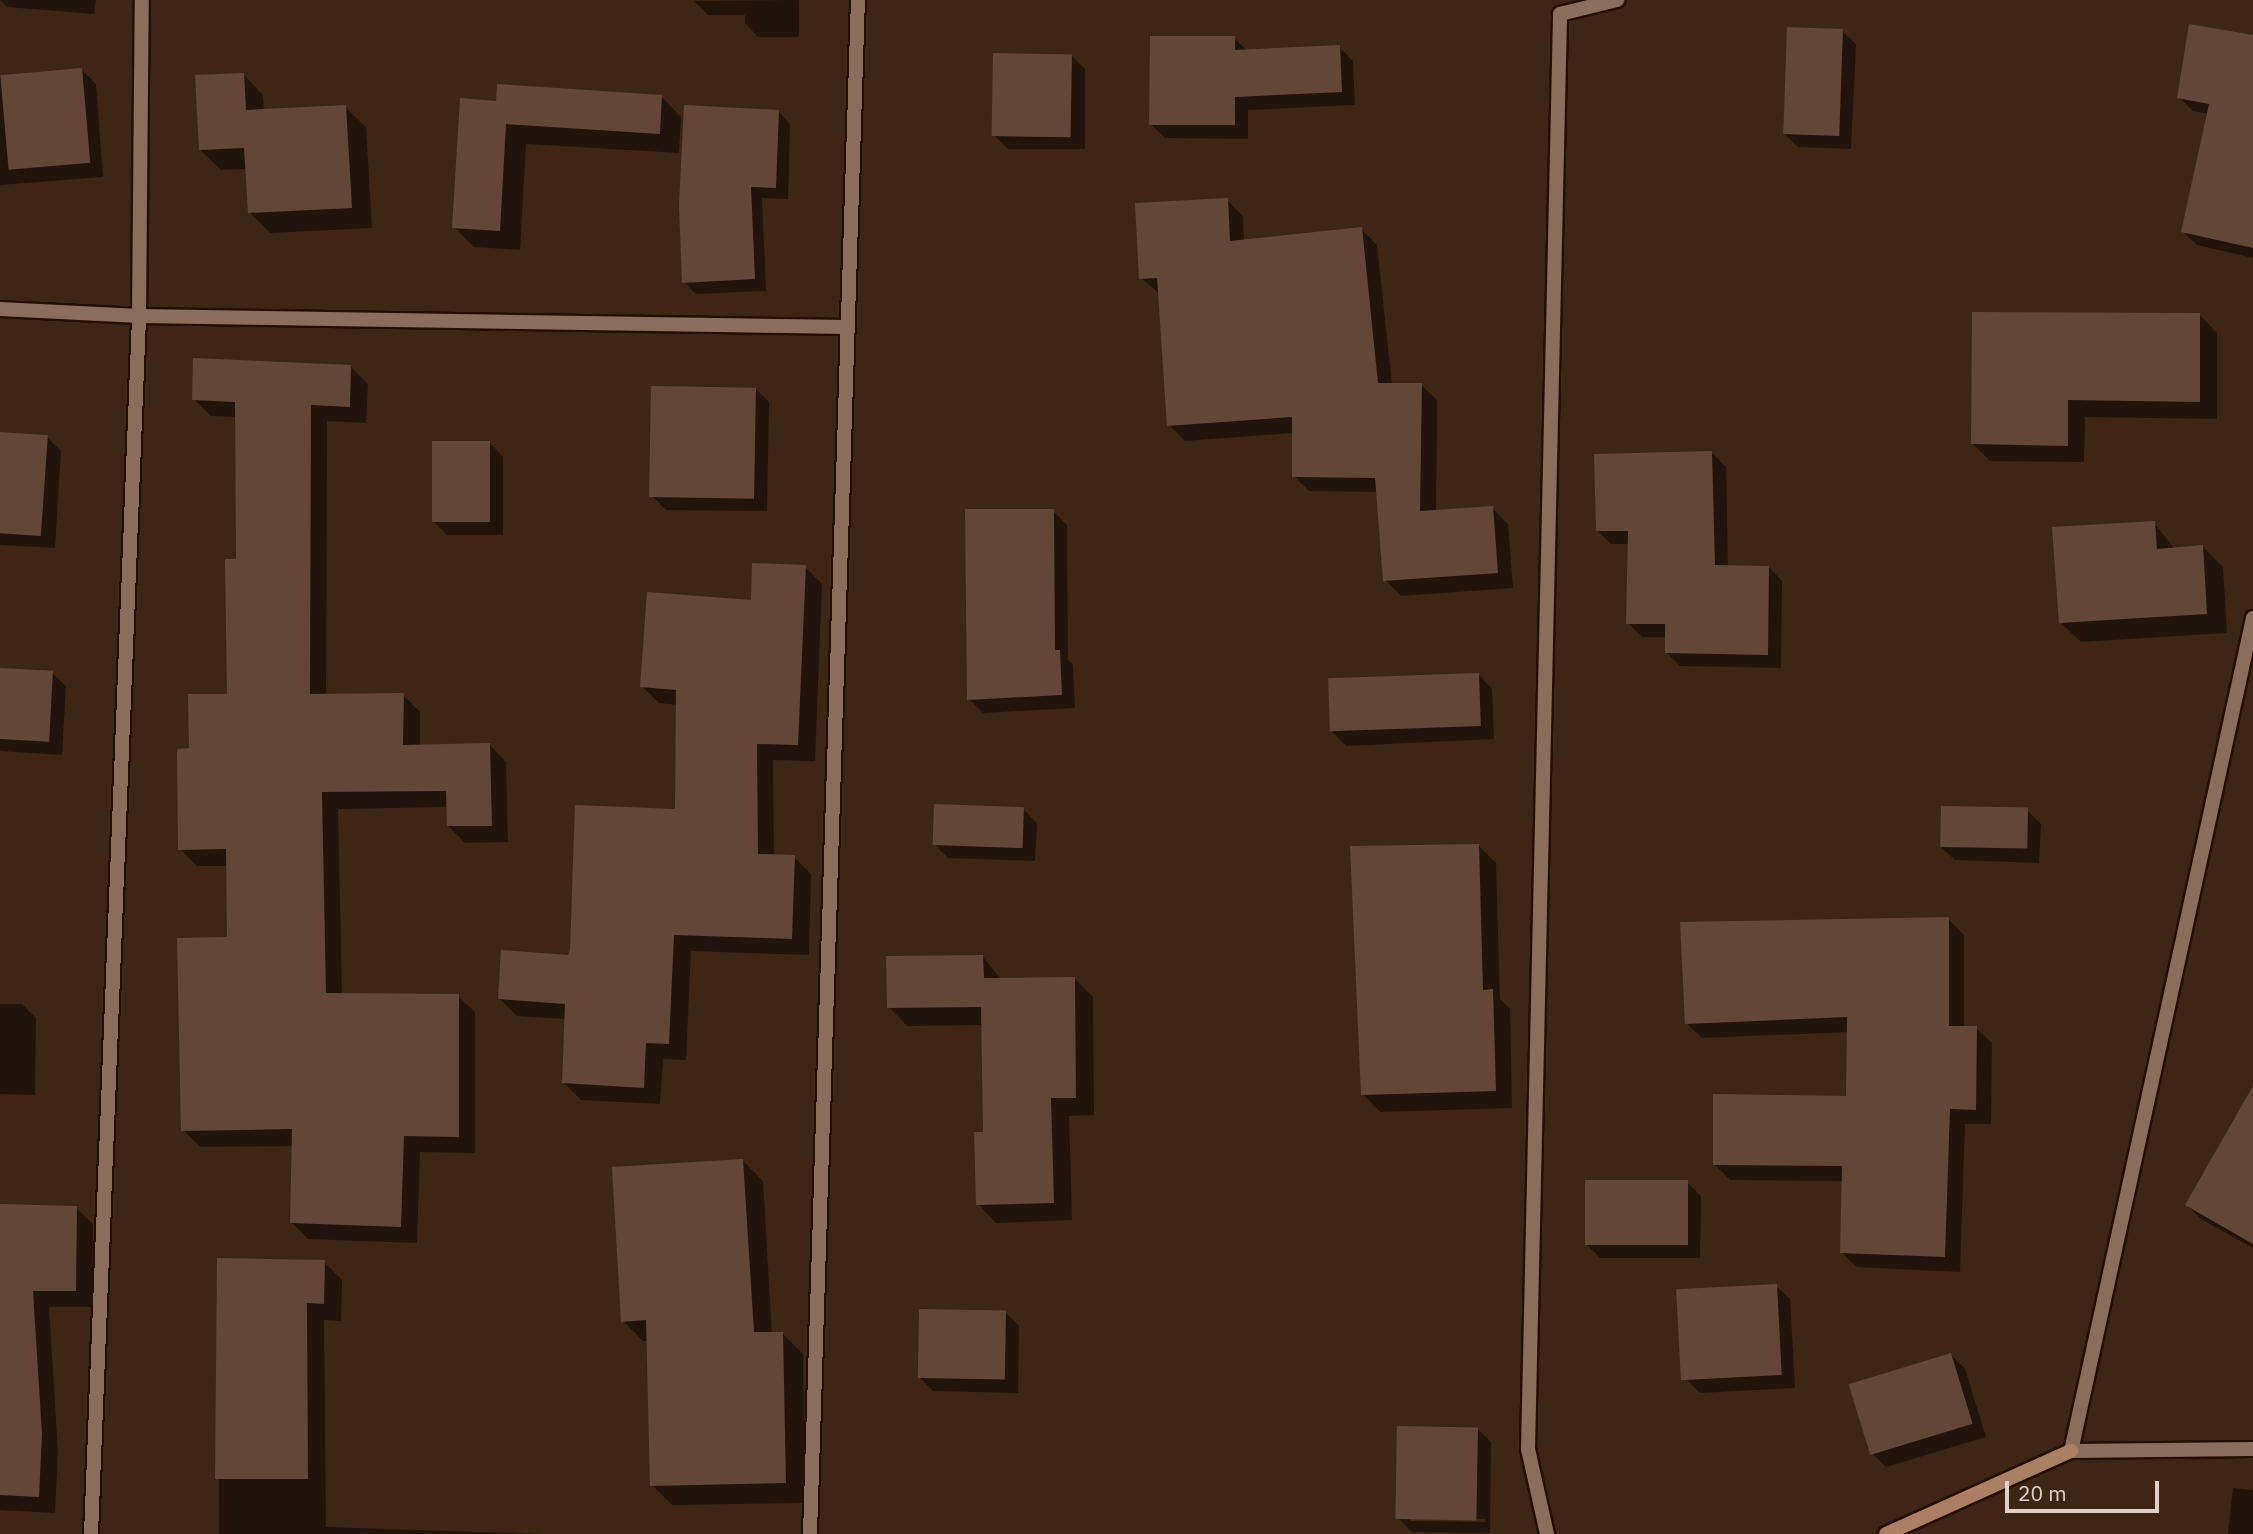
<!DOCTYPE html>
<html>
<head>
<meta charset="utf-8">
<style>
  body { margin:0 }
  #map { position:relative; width:2253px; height:1534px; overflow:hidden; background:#3e2615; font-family:"IBM Plex Sans",sans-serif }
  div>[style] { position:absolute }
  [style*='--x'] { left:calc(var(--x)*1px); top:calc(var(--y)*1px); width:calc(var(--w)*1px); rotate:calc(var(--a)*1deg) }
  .shadow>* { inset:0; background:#0007 }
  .building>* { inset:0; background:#624736; transform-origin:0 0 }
  .roads { filter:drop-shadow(2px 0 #240e01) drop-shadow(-2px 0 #240e01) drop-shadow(0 2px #240e01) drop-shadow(0 -2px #240e01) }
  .street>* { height:14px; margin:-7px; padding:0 7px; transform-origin:7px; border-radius:7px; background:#8b6d5b }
  .secondary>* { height:14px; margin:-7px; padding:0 7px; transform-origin:7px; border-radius:7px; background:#ab7f63 }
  span { translate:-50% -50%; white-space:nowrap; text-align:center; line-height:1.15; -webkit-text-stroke:7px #3e2615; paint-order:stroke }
  .scale { position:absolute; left:2005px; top:1481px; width:154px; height:32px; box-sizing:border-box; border:4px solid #e1d0c6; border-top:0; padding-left:9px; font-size:21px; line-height:24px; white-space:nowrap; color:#e1d0c6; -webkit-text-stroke:5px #3e2615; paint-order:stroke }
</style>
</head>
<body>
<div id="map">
  <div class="shadow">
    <div style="clip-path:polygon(0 0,96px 0,94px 14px,7px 7px)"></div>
    <div style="clip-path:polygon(799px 0,799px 37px,758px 37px,745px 23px,745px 15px,708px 15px,694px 1px)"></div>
    <div style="clip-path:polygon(1842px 31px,1856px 44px,1851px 149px,1798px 147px,1784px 134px)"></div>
    <div style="clip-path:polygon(2253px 37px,2253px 258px,2197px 245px,2183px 232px,2208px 114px,2193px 111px,2179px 97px)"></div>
    <div style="clip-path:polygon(1234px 38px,1247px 51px,1339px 47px,1353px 61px,1355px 105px,1248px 110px,1248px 139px,1165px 138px,1151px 125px)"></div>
    <div style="clip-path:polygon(1071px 55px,1085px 69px,1085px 149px,1008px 149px,994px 135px)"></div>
    <div style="clip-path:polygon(82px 70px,96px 84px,103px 177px,0 185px,0 77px)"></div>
    <div style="clip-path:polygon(243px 74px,263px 95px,264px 111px,345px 107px,366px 127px,372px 228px,270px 233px,250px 213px,247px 169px,221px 170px,200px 150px)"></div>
    <div style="clip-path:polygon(661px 96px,681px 117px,679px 153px,526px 144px,520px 250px,474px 247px,454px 227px,497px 102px)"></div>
    <div style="clip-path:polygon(779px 112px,790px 124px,788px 199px,762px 198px,766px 291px,696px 294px,684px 282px)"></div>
    <div style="clip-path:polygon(1227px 200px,1243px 216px,1244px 241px,1361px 229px,1377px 245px,1392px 384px,1421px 385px,1437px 400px,1436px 512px,1492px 508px,1508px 524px,1513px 588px,1401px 596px,1385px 580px,1378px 492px,1309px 491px,1294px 476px,1294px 433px,1185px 441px,1169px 425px,1160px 294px,1141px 278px)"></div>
    <div style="clip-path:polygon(2200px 315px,2217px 333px,2217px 419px,2085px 417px,2084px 462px,1990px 461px,1973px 444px)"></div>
    <div style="clip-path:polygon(351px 367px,368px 384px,366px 423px,327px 421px,326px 695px,403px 695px,420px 712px,420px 746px,490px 745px,506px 762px,508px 842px,465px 843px,448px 826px,448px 807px,338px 809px,342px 995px,458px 996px,475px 1012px,475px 1153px,420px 1152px,417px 1243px,308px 1239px,291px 1222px,294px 1146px,200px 1147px,183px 1130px,229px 939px,228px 866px,197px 866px,180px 849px,190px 750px,229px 696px,238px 561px,237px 417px,211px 416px,194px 399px)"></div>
    <div style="clip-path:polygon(755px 388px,769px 402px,767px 511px,666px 510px,652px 496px)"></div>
    <div style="clip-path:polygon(0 434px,47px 437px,61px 451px,55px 548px,0 545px)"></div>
    <div style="clip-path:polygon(490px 443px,503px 457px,503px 535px,447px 535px,433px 521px)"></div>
    <div style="clip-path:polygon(1712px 453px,1726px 467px,1728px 567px,1769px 567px,1782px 581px,1781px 668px,1680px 666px,1666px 652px,1667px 637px,1642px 637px,1628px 623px,1630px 544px,1611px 544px,1598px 531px)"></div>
    <div style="clip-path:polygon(1053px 511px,1067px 525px,1068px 660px,1073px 665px,1075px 708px,983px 713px,969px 699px)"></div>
    <div style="clip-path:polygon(2154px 523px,2175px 549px,2203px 547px,2223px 567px,2227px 633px,2081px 642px,2060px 622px)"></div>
    <div style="clip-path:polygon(805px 567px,822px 584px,815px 761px,773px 760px,774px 856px,794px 857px,811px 874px,809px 955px,691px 951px,686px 1060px,663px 1059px,660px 1104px,581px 1100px,564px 1083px,566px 1019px,517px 1016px,500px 999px,569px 956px,676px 811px,678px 705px,659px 703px,642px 686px)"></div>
    <div style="clip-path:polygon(0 670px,52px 673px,66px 686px,62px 755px,0 751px)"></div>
    <div style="clip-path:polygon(1479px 675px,1492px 689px,1494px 739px,1346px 746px,1332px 732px)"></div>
    <div style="clip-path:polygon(1023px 809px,1037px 823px,1035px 861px,948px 858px,934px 844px)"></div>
    <div style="clip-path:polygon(2027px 810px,2041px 824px,2039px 863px,1955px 860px,1941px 847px)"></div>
    <div style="clip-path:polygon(1479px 846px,1496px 863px,1500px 999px,1510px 1009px,1512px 1108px,1380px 1112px,1363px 1094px)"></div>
    <div style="clip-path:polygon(1948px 919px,1964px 935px,1964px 1028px,1976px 1028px,1992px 1043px,1991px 1124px,1965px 1124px,1960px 1272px,1857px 1267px,1841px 1252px,1844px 1181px,1730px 1180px,1714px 1164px,1848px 1098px,1849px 1032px,1702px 1038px,1686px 1023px)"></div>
    <div style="clip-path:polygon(982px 956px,1001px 979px,1074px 978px,1093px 997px,1094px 1115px,1069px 1116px,1072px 1220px,996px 1223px,978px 1204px,985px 1133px,983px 1025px,907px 1026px,889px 1007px)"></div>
    <div style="clip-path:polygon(0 1004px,22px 1004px,36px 1018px,35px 1095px,0 1094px)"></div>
    <div style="clip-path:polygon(2253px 1139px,2253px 1248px,2201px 1219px,2187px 1205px)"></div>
    <div style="clip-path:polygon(743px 1161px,763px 1181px,772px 1334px,782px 1333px,803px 1354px,805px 1503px,672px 1505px,652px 1485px,649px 1341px,643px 1341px,623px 1321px)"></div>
    <div style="clip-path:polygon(1687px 1182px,1701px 1196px,1700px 1258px,1600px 1258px,1586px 1244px)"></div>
    <div style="clip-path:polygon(0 1206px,76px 1208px,93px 1224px,92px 1307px,49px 1307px,58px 1452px,55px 1513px,0 1510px)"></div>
    <div style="clip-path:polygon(218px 1260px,324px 1262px,342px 1280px,341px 1321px,324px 1320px,326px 1527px,545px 1534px,219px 1534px)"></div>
    <div style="clip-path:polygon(1776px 1286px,1790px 1299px,1795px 1388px,1700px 1393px,1686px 1379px)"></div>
    <div style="clip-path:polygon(1005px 1312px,1019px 1326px,1018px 1393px,933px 1391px,920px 1378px)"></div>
    <div style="clip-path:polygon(1951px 1355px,1965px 1369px,1986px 1437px,1886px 1467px,1872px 1453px)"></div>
    <div style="clip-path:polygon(evenodd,1477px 1428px,1491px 1442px,1490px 1533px,1412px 1532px,1398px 1518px,1477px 1428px,1410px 1517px,1485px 1519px,1485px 1522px,1410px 1521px,1410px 1517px)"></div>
    <div style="clip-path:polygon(2233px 1488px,2253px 1490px,2253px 1534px,2228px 1534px)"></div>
  </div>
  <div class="building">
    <div style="clip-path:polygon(2189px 24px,2253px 35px,2253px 248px,2181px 232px,2209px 104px,2177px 98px)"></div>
    <div style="left:1787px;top:27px;width:56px;height:107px;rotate:2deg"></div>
    <div style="clip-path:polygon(1150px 36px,1235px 36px,1235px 50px,1340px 45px,1342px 92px,1235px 97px,1235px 125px,1149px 125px)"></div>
    <div style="left:993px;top:53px;width:79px;height:83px;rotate:1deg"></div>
    <div style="left:82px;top:68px;width:95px;height:82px;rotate:85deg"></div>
    <div style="clip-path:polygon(244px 73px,246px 110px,346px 105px,352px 208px,248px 213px,244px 148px,199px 150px,195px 75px)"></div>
    <div style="clip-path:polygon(497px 84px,662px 95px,660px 134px,506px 124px,500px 231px,452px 228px,460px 98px,496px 101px)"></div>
    <div style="clip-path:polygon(684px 105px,779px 110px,776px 188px,751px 187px,755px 279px,682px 283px,679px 205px)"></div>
    <div style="clip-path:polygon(1228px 198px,1230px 241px,1362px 227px,1378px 383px,1422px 383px,1420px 511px,1493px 506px,1498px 573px,1383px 581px,1375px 478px,1292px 477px,1292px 417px,1167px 426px,1157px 278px,1139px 279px,1135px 203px)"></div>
    <div style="clip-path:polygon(1972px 312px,2200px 313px,2200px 402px,2068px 400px,2068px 446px,1971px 444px)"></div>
    <div style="clip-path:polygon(193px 358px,351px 365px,350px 407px,311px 405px,310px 694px,404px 693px,403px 745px,490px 743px,492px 826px,447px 826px,446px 791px,322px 792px,326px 993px,459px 994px,459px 1137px,404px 1136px,401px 1227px,290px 1223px,292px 1129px,181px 1131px,177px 938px,227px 937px,226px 849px,178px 850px,177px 749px,189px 748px,188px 694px,227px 694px,225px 559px,236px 559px,235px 402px,192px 400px)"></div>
    <div style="left:651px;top:386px;width:105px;height:111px;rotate:1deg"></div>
    <div style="left:0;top:432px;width:48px;height:101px;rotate:4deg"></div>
    <div style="left:432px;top:441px;width:58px;height:81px"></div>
    <div style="clip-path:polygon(1712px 451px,1715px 565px,1769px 566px,1768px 655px,1665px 653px,1665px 624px,1626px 624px,1628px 531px,1596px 531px,1594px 454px)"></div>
    <div style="clip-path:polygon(965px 509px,1054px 509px,1055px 650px,1060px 650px,1062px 695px,967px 700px)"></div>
    <div style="clip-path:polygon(2155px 521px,2157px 549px,2203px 545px,2207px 614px,2059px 623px,2052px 527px)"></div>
    <div style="clip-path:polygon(752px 563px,806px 565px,798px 745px,757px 744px,758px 854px,795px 855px,792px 939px,674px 935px,669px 1044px,646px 1043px,644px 1088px,562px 1083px,565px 1004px,498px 999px,501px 950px,568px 955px,570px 950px,575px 805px,675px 809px,676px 690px,640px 687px,647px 592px,751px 600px)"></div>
    <div style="left:0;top:668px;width:53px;height:71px;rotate:3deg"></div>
    <div style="left:1479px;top:673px;width:53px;height:151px;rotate:88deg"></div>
    <div style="left:934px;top:804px;width:90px;height:41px;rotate:2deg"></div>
    <div style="left:1941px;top:806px;width:87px;height:41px;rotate:1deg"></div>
    <div style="clip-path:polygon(1479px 844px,1483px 990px,1493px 989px,1496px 1091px,1361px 1095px,1350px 846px)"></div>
    <div style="clip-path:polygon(1949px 917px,1949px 1026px,1977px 1026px,1976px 1110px,1950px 1109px,1945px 1257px,1840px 1253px,1842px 1166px,1713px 1165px,1713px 1094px,1846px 1096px,1847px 1017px,1685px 1024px,1680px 922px)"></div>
    <div style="clip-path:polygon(983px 955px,984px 978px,1075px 977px,1076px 1098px,1051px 1098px,1054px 1203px,976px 1205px,974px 1132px,983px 1132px,981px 1007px,887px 1008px,886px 956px)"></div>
    <div style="clip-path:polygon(2253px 1086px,2253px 1244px,2185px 1205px)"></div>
    <div style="clip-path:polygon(743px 1159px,754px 1332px,783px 1332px,786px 1483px,650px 1486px,646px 1320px,621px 1322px,612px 1167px)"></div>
    <div style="left:1585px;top:1180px;width:103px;height:65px"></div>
    <div style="clip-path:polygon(0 1204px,77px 1206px,76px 1291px,33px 1291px,42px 1434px,39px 1497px,0 1495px)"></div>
    <div style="clip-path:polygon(217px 1258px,325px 1260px,324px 1304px,307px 1303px,308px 1479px,215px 1479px)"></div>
    <div style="left:1777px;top:1284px;width:91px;height:101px;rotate:87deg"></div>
    <div style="left:919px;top:1309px;width:87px;height:69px;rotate:1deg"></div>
    <div style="left:1951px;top:1353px;width:74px;height:107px;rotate:73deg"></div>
    <div style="left:1397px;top:1426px;width:81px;height:93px;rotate:1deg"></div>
  </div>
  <div class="roads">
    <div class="street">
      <div style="--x:0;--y:309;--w:139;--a:2.9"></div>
      <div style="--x:139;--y:316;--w:708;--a:0.89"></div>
      <div style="--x:2253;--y:618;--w:853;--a:102.32"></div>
      <div style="--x:2071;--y:1451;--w:182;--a:-0.6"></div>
      <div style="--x:91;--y:1534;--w:1219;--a:-87.74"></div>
      <div style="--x:139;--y:316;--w:316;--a:-89.5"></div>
      <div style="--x:810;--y:1534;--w:1535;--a:-88.21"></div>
      <div style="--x:1547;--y:1534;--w:87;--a:-102.6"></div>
      <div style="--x:1528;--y:1449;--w:1435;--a:-88.72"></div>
      <div style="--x:1560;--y:14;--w:59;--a:-13.8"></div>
    </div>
    <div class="secondary">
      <div style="--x:1886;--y:1534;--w:203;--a:-24.2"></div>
    </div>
  </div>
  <div class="scale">20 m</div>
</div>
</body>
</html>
